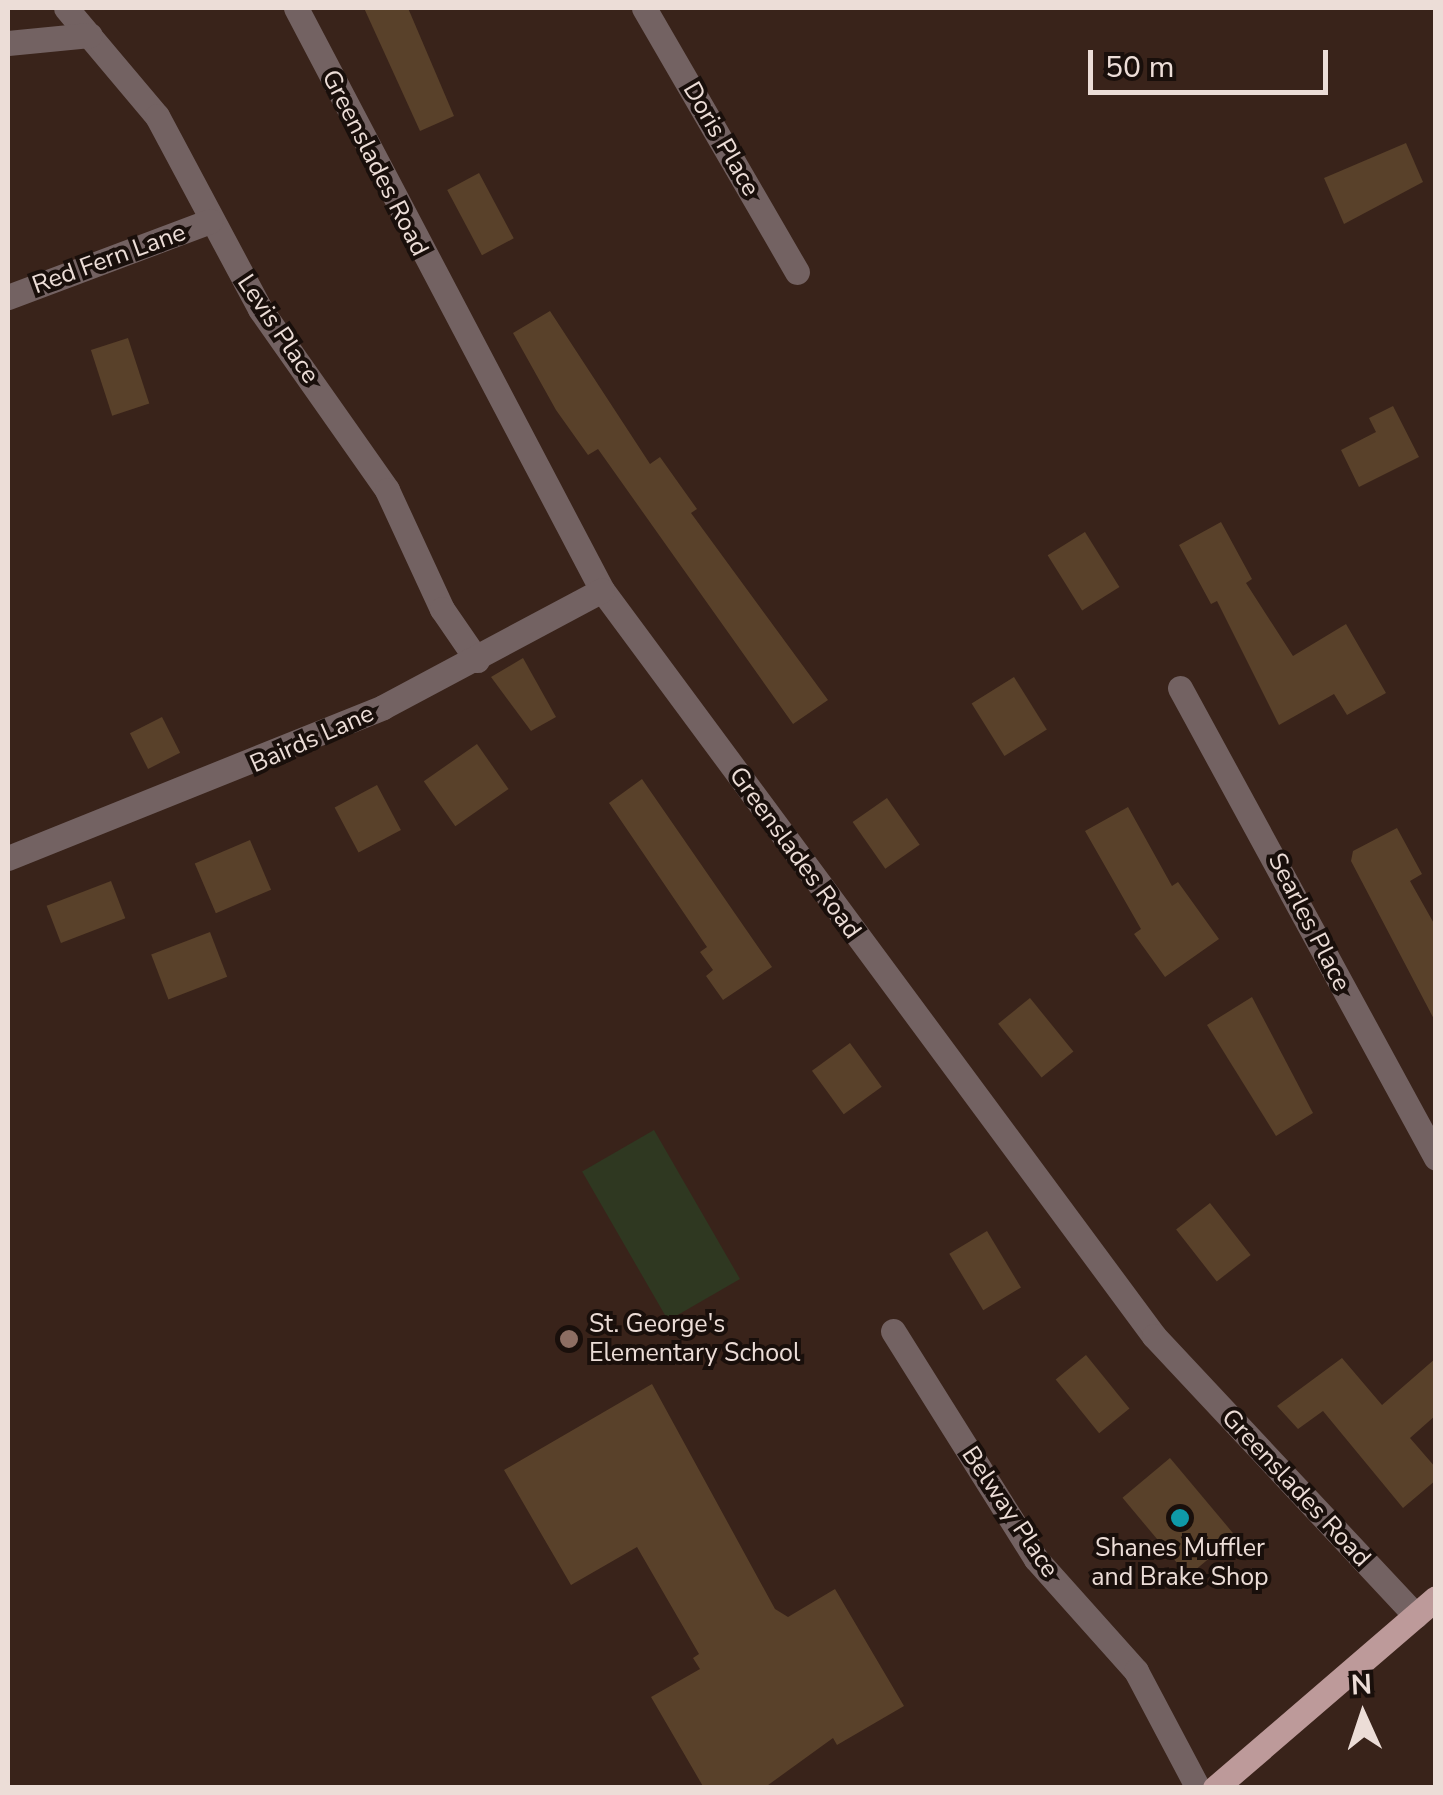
<!DOCTYPE html>
<html>
<head>
<meta charset="utf-8">
<style>
  body { margin:0 }
  #map { position:relative; width:1443px; height:1795px; overflow:hidden; background:#39231a; font-family:"Nunito Sans",sans-serif }
  div>[style] { position:absolute }
  [style*='--x'] { left:calc(var(--x)*1px); top:calc(var(--y)*1px); width:calc(var(--w)*1px); rotate:calc(var(--a)*1deg) }
  .green>* { inset:0; background:#2f3821; transform-origin:0 0 }
  .building>* { inset:0; background:#59412a; transform-origin:0 0 }
  .street>* { height:25px; margin:-12.5px; padding:0 12.5px; transform-origin:12.5px; border-radius:12.5px; background:#736262 }
  .primary>* { height:25px; margin:-12.5px; padding:0 12.5px; transform-origin:12.5px; border-radius:12.5px; background:#bd9a9a }
  .dots>* { width:28px; height:28px; translate:-50% -50%; box-sizing:border-box; border:5px solid #190f0b; border-radius:50% }
  span { translate:-50% -50%; white-space:nowrap; text-align:center; line-height:1.15; -webkit-text-stroke:8px #190f0b; paint-order:stroke }
  .street-label { font-size:25px; color:#ecddd7 }
  .poi-label { font-size:25px; color:#ecddd7 }
  .left { translate:0 -50%; text-align:left }
  .frame { position:absolute; inset:0; border:10px solid #ecddd7; pointer-events:none }
  .north { position:absolute; left:1313px; top:1665px; width:100px; height:100px; -webkit-text-stroke:8px #190f0b; paint-order:stroke; rotate:357deg; font-size:28px; font-weight:700; line-height:40px; text-align:center; color:#ecddd7 }
  .north::after { content:''; display:block; margin:auto; width:35px; height:45px; background:#ecddd7; clip-path:polygon(50% 0,100% 100%,50% 72%,0 100%) }
  .scale { position:absolute; left:1088px; top:50px; width:240px; height:45px; box-sizing:border-box; border:5px solid #ecddd7; border-top:0; padding-left:12px; font-size:30px; line-height:35px; white-space:nowrap; color:#ecddd7; -webkit-text-stroke:8px #190f0b; paint-order:stroke }
</style>
</head>
<body>
<div id="map">
  <div class="green">
    <div style="left:654px;top:1130px;width:172px;height:83px;rotate:60deg"></div>
  </div>
  <div class="building">
    <div style="clip-path:polygon(364px 8px,408px 8px,454px 116px,420px 131px)"></div>
    <div style="clip-path:polygon(1406px 143px,1423px 182px,1344px 224px,1324px 178px)"></div>
    <div style="left:479px;top:173px;width:74px;height:36px;rotate:62deg"></div>
    <div style="clip-path:polygon(550px 311px,650px 464px,660px 457px,697px 509px,691px 513px,828px 700px,793px 724px,598px 449px,588px 455px,556px 410px,513px 333px)"></div>
    <div style="left:128px;top:338px;width:69px;height:39px;rotate:72deg"></div>
    <div style="clip-path:polygon(1393px 406px,1419px 457px,1359px 487px,1341px 450px,1376px 432px,1369px 418px)"></div>
    <div style="clip-path:polygon(1221px 522px,1252px 579px,1246px 583px,1293px 656px,1346px 624px,1386px 693px,1347px 715px,1334px 694px,1279px 725px,1217px 601px,1211px 604px,1179px 545px)"></div>
    <div style="left:1085px;top:532px;width:65px;height:44px;rotate:58deg"></div>
    <div style="clip-path:polygon(523px 658px,556px 717px,531px 731px,491px 677px)"></div>
    <div style="left:1014px;top:677px;width:62px;height:50px;rotate:58deg"></div>
    <div style="left:162px;top:717px;width:40px;height:36px;rotate:63deg"></div>
    <div style="left:477px;top:744px;width:55px;height:65px;rotate:55deg"></div>
    <div style="clip-path:polygon(642px 779px,772px 967px,723px 1000px,706px 976px,713px 970px,700px 952px,707px 947px,609px 803px)"></div>
    <div style="left:377px;top:785px;width:51px;height:48px;rotate:62deg"></div>
    <div style="left:887px;top:798px;width:57px;height:42px;rotate:55deg"></div>
    <div style="clip-path:polygon(1128px 807px,1172px 886px,1178px 882px,1219px 939px,1165px 977px,1134px 934px,1141px 929px,1085px 831px)"></div>
    <div style="clip-path:polygon(1397px 828px,1422px 874px,1410px 881px,1436px 927px,1436px 1023px,1351px 861px,1353px 851px)"></div>
    <div style="left:250px;top:840px;width:54px;height:60px;rotate:67deg"></div>
    <div style="left:111px;top:881px;width:40px;height:69px;rotate:69deg"></div>
    <div style="left:210px;top:932px;width:48px;height:63px;rotate:69deg"></div>
    <div style="clip-path:polygon(1252px 997px,1313px 1113px,1276px 1136px,1207px 1025px)"></div>
    <div style="left:1030px;top:998px;width:69px;height:41px;rotate:51deg"></div>
    <div style="left:850px;top:1043px;width:54px;height:47px;rotate:54deg"></div>
    <div style="left:1210px;top:1203px;width:66px;height:43px;rotate:52deg"></div>
    <div style="left:987px;top:1231px;width:66px;height:44px;rotate:59deg"></div>
    <div style="left:1086px;top:1355px;width:69px;height:39px;rotate:51deg"></div>
    <div style="clip-path:polygon(1342px 1358px,1382px 1405px,1436px 1358px,1436px 1415px,1410px 1438px,1436px 1468px,1436px 1480px,1403px 1508px,1323px 1411px,1298px 1429px,1277px 1406px)"></div>
    <div style="clip-path:polygon(652px 1384px,775px 1609px,788px 1617px,835px 1589px,904px 1706px,837px 1745px,833px 1738px,764px 1788px,704px 1788px,651px 1697px,700px 1669px,693px 1658px,699px 1654px,637px 1547px,571px 1585px,504px 1470px)"></div>
    <div style="left:1170px;top:1458px;width:102px;height:62px;rotate:50deg"></div>
  </div>
  <div class="street">
    <div style="--x:66;--y:8;--w:141;--a:49.9"></div>
    <div style="--x:157;--y:116;--w:219;--a:61.9"></div>
    <div style="--x:260;--y:309;--w:221;--a:54.9"></div>
    <div style="--x:387;--y:490;--w:131;--a:65.2"></div>
    <div style="--x:442;--y:609;--w:62;--a:55.5"></div>
    <div style="--x:296;--y:8;--w:658;--a:62.27"></div>
    <div style="--x:602;--y:590;--w:928;--a:53.5"></div>
    <div style="--x:1154;--y:1336;--w:383;--a:46.9"></div>
    <div style="--x:644;--y:8;--w:305;--a:59.9"></div>
    <div style="--x:8;--y:43;--w:82;--a:-5.6"></div>
    <div style="--x:8;--y:297;--w:216;--a:-20.6"></div>
    <div style="--x:1180;--y:688;--w:535;--a:61.42"></div>
    <div style="--x:8;--y:858;--w:404;--a:-21.9"></div>
    <div style="--x:383;--y:707;--w:248;--a:-28.1"></div>
    <div style="--x:893;--y:1331;--w:269;--a:57.9"></div>
    <div style="--x:1036;--y:1559;--w:150;--a:48.2"></div>
    <div style="--x:1136;--y:1671;--w:132;--a:62.1"></div>
  </div>
  <div class="primary">
    <div style="--x:1215;--y:1788;--w:291;--a:-40.7"></div>
  </div>
  <div class="dots">
    <div style="left:569px;top:1339px;background:#8d6e63"></div>
    <div style="left:1180px;top:1518px;background:#0f9aa8"></div>
  </div>
  <div class="street-label">
    <span style="left:721px;top:139px;rotate:60deg">Doris Place</span>
    <span style="left:375px;top:163px;rotate:63deg">Greenslades Road</span>
    <span style="left:109px;top:259px;rotate:-20deg">Red Fern Lane</span>
    <span style="left:278px;top:329px;rotate:56deg">Levis Place</span>
    <span style="left:312px;top:739px;rotate:-24deg">Bairds Lane</span>
    <span style="left:795px;top:853px;rotate:54deg">Greenslades Road</span>
    <span style="left:1309px;top:922px;rotate:63deg">Searles Place</span>
    <span style="left:1296px;top:1488px;rotate:47deg">Greenslades Road</span>
    <span style="left:1010px;top:1512px;rotate:56deg">Belway Place</span>
  </div>
  <div class="poi-label">
    <span class="left" style="left:589px;top:1339px">St. George's<br>Elementary School</span>
    <span style="left:1180px;top:1563px">Shanes Muffler<br>and Brake Shop</span>
  </div>
  <div class="frame"></div>
  <div class="north">N</div>
  <div class="scale">50 m</div>
</div>
</body>
</html>
